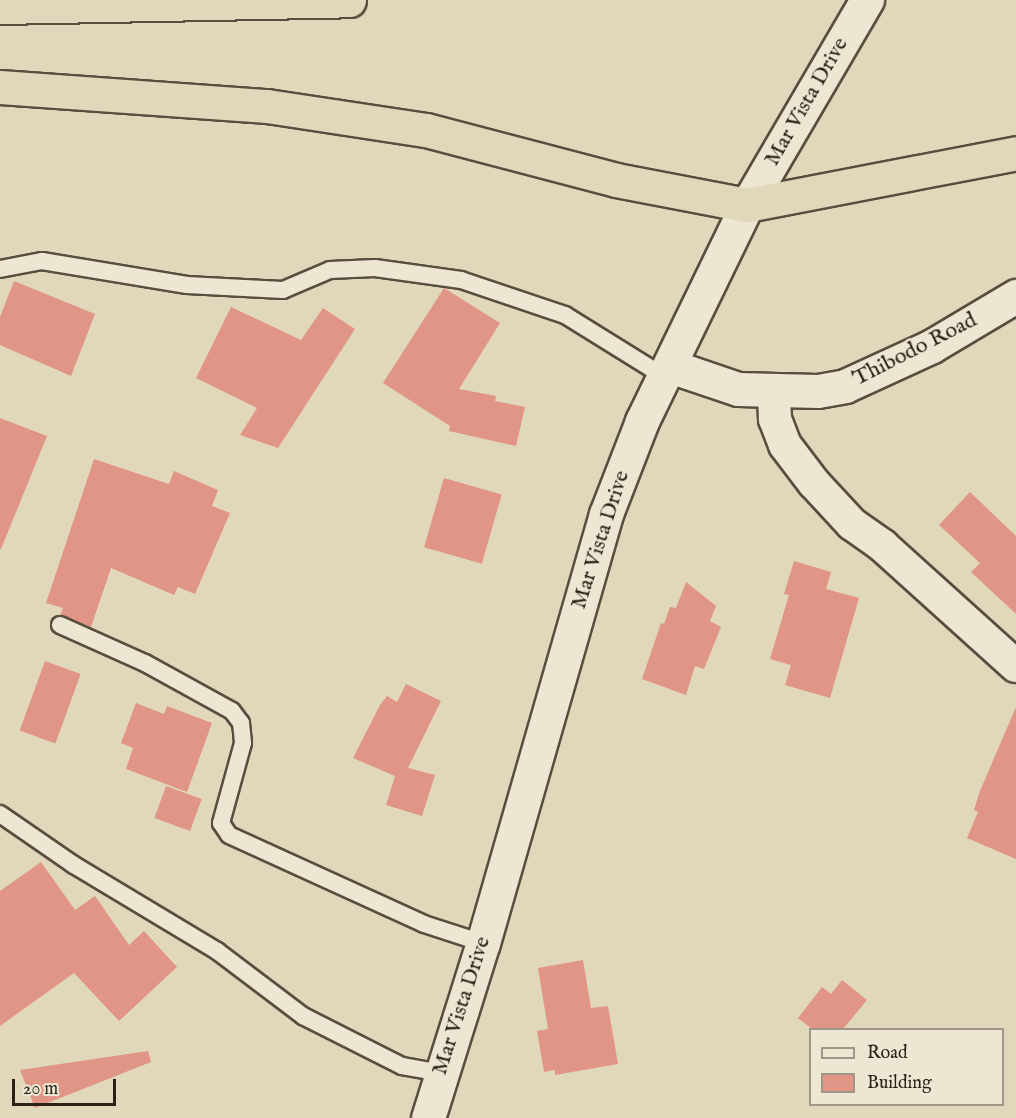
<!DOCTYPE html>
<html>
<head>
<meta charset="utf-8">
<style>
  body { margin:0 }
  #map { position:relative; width:1016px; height:1118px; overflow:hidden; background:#e1d8bb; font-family:"IM FELL English",serif }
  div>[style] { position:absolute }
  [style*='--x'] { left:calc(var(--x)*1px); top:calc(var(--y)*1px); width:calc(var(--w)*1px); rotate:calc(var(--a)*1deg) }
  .building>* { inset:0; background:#e09586; transform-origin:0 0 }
  .roads { filter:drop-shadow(2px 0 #594d3f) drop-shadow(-2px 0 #594d3f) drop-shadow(0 2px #594d3f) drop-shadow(0 -2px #594d3f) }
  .lane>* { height:16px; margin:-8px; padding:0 8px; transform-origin:8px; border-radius:8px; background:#ece6d3 }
  .street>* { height:32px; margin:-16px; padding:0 16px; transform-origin:16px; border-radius:16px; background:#ece6d3 }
  .secondary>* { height:33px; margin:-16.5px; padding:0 16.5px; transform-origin:16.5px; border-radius:16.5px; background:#ece6d3 }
  .highway>* { height:33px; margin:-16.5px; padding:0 16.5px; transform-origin:16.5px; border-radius:16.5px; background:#e1d8bb }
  span { translate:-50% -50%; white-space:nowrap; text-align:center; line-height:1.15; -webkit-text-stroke:5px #ece6d3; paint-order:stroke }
  .street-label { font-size:22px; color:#2c1f16 }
  .legend { position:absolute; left:809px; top:1028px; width:195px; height:78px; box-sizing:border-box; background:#ece6d3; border:2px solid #9f9687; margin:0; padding:8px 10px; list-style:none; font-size:18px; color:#2c1f16 }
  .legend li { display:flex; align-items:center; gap:12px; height:30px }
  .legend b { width:30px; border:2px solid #9f9687 }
  .scale { position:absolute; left:12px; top:1079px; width:104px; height:27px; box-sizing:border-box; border:3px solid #2c1f16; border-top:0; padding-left:8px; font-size:18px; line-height:21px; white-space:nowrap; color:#2c1f16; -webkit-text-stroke:4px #ece6d3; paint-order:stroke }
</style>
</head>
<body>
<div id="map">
  <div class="building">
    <div style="clip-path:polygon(14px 281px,95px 314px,71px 376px,0 345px,0 317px)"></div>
    <div style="clip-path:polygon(444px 288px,500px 323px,459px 389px,496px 396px,495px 401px,525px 407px,516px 446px,449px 431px,450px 426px,383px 383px)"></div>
    <div style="clip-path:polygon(231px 307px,301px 340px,323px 308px,355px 329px,278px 448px,240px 435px,257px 408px,196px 378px)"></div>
    <div style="clip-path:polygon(0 418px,47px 436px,1px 549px,0 549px)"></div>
    <div style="clip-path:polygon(94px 459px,169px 484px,174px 471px,218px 490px,212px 506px,230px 513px,195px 594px,178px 587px,174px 595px,111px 568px,91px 627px,60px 615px,63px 608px,46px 603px)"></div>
    <div style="left:444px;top:478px;width:60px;height:72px;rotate:16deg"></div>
    <div style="clip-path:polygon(970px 492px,1016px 536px,1016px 614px,971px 572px,980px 563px,939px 525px)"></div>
    <div style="clip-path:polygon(794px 561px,831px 572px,826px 589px,859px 598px,830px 698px,785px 685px,791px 665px,770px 659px,789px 595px,784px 594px)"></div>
    <div style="clip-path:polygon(686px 582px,716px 606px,710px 621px,721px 627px,704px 669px,695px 666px,686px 695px,642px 679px,661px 623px,664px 624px,670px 607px,676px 608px)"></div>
    <div style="left:45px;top:661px;width:38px;height:74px;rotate:20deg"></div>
    <div style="clip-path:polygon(406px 684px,441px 701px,408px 768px,435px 775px,422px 816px,386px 805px,395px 776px,353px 758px,380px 705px,387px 696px,397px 702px)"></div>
    <div style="clip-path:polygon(136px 703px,164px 714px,167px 706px,212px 723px,187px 792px,126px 769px,133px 748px,121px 743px)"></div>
    <div style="clip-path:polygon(1016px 707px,1016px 859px,967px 838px,978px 812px,974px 810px,980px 791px)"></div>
    <div style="left:166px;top:786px;width:38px;height:34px;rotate:20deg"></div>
    <div style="clip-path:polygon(41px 862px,75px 910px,95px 896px,129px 945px,144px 931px,177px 967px,119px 1021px,74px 973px,0 1026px,0 891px)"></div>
    <div style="clip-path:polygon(583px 960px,591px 1008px,608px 1006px,618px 1064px,555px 1075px,555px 1070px,544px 1072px,537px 1031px,548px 1029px,538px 968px)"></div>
    <div style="clip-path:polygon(842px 980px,867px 1000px,843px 1029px,812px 1029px,798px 1018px,822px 987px,831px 994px)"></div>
    <div style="clip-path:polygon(148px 1051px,151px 1062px,35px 1108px,20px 1070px)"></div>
  </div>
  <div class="roads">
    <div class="lane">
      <div style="--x:0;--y:269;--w:43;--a:-10.8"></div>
      <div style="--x:42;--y:261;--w:147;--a:9.4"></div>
      <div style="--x:187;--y:285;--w:96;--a:3"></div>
      <div style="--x:283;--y:290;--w:51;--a:-23.1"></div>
      <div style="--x:330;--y:270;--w:45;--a:-2.5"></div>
      <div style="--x:375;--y:268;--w:87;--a:7.9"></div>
      <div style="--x:461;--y:280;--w:110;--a:18.6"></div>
      <div style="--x:565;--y:315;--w:118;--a:31.8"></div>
      <div style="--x:60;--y:625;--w:93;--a:24.1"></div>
      <div style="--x:145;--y:663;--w:99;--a:28.9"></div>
      <div style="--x:232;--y:711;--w:15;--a:53"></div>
      <div style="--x:241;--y:723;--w:20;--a:84"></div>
      <div style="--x:243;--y:743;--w:83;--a:105.4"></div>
      <div style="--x:221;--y:823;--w:14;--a:56"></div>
      <div style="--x:229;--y:835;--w:214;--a:24.5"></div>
      <div style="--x:424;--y:924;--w:62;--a:17.9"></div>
      <div style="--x:0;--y:814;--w:90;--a:34.6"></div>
      <div style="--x:74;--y:865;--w:167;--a:31"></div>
      <div style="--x:217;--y:951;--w:108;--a:37.1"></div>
      <div style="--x:303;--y:1016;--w:111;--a:26.8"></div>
      <div style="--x:402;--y:1066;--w:39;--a:10"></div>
    </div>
    <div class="street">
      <div style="--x:774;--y:392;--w:27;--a:88"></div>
      <div style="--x:775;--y:419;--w:28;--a:69"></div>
      <div style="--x:785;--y:445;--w:48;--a:52.7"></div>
      <div style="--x:814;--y:483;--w:56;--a:47.2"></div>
      <div style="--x:852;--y:524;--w:38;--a:35"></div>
      <div style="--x:883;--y:546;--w:179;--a:42.1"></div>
    </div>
    <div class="secondary">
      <div style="--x:670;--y:366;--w:72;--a:18.7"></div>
      <div style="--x:738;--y:389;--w:80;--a:1.4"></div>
      <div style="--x:818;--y:391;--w:27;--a:-10"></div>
      <div style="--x:845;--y:386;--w:96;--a:-24.7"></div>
      <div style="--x:932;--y:346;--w:98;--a:-30.8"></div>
      <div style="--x:428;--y:1118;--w:183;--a:-72.6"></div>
      <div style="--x:483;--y:943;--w:446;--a:-74"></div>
      <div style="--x:606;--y:514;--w:100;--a:-68.8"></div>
      <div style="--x:642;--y:421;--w:240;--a:-64.1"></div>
      <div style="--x:747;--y:205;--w:238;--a:-59.7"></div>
    </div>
    <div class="highway">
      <div style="--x:0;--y:7;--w:349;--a:-1.1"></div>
      <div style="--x:0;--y:87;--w:268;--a:4.1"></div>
      <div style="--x:267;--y:106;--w:161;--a:8.6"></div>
      <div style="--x:426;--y:130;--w:196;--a:14.7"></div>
      <div style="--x:616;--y:180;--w:133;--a:10.8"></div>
      <div style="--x:747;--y:205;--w:274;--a:-10.9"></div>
    </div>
  </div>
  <div class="street-label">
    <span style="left:807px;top:102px;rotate:-60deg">Mar Vista Drive</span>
    <span style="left:915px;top:350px;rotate:-27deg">Thibodo Road</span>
    <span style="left:601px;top:540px;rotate:-72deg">Mar Vista Drive</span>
    <span style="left:462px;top:1006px;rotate:-72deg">Mar Vista Drive</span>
  </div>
  <ul class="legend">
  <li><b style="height:8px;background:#ece6d3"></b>Road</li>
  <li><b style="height:16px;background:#e09586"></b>Building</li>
  </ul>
  <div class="scale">20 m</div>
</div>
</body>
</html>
